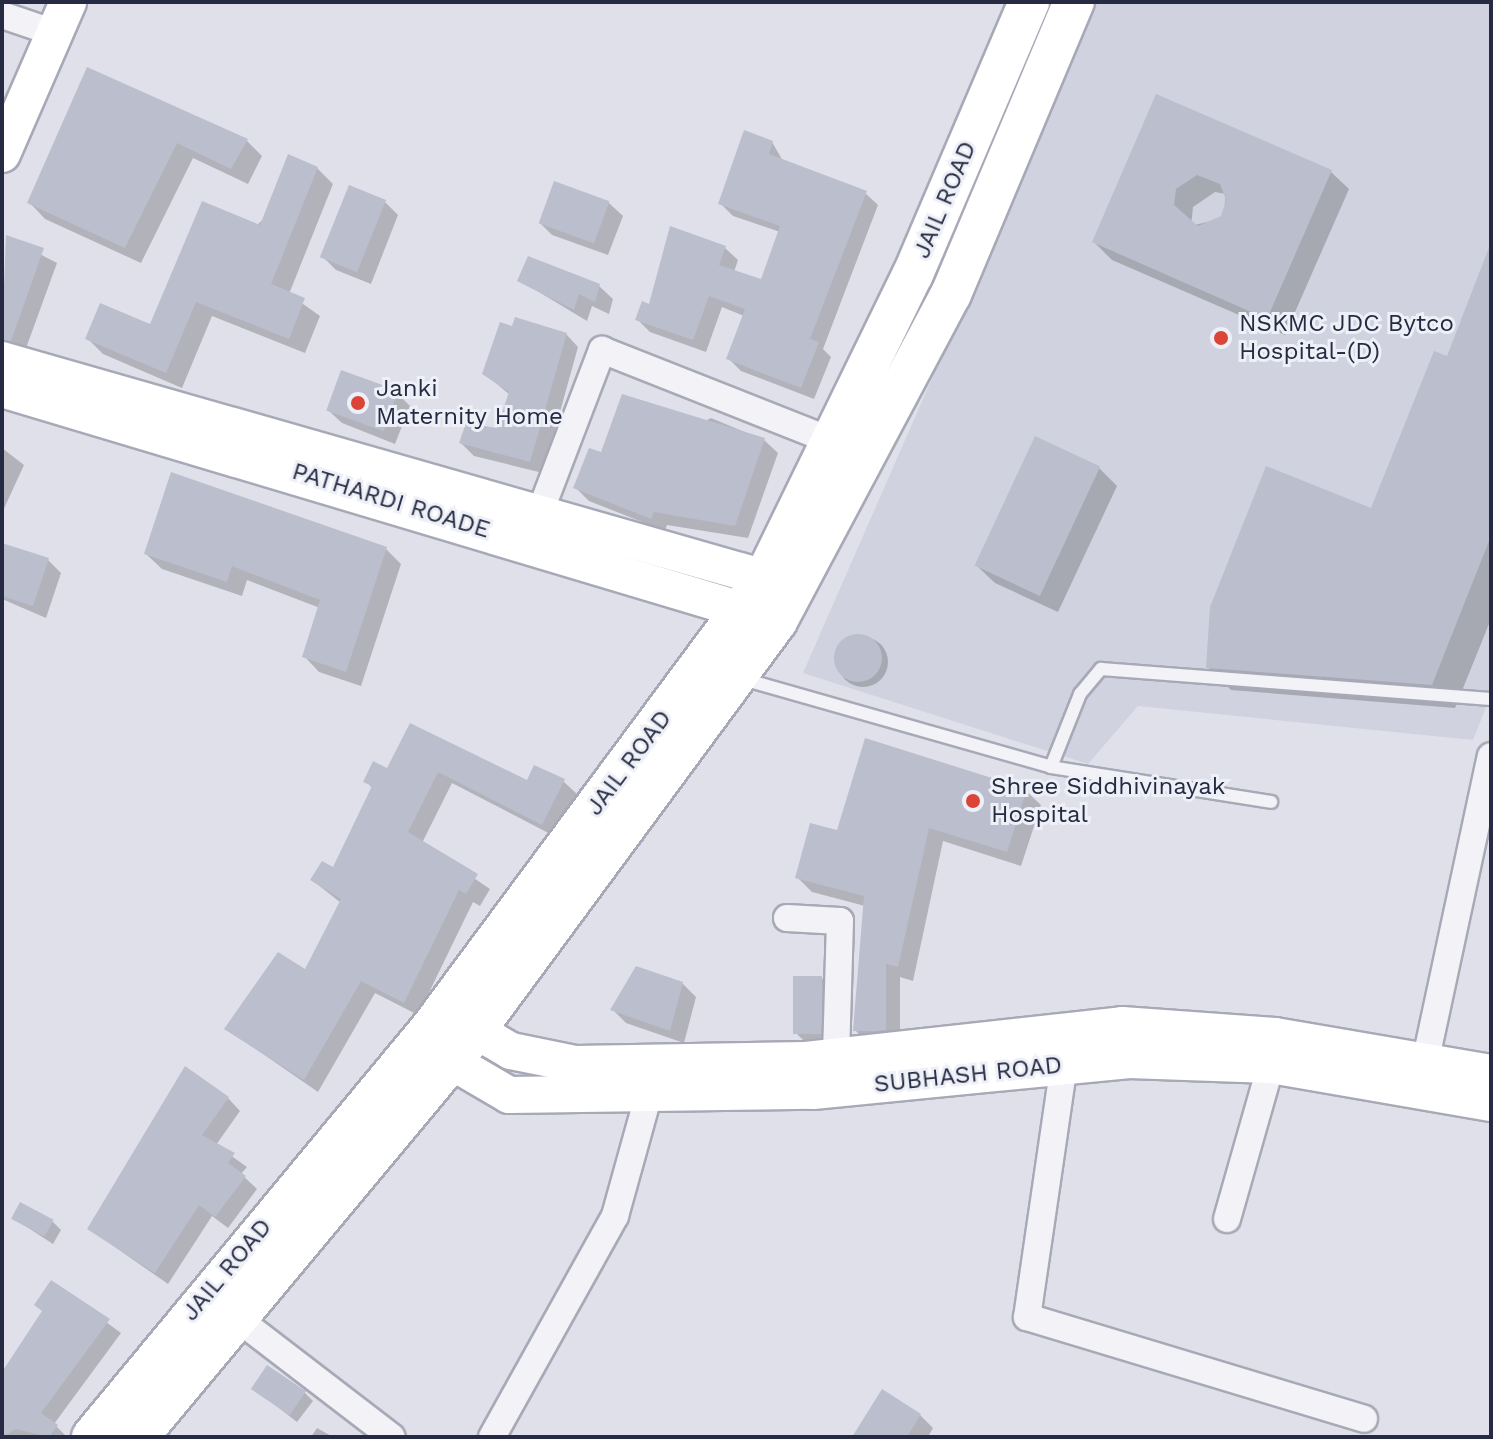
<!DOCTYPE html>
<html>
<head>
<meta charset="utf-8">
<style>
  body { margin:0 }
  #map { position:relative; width:1493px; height:1439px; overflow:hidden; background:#dfe0e9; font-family:"Work Sans",sans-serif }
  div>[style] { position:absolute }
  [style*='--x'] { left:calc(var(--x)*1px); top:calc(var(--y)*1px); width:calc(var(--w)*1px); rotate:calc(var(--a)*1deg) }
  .built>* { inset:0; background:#d0d2df }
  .shadow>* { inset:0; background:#0003 }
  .round { border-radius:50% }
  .building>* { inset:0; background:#bbbecd; transform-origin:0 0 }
  .roads { filter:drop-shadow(2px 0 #a8a9b7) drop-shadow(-2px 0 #a8a9b7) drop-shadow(0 2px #a8a9b7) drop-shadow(0 -2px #a8a9b7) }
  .lane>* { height:12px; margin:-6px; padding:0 6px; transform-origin:6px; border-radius:6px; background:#f2f2f7 }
  .street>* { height:26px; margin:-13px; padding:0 13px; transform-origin:13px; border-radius:13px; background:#f2f2f7 }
  .secondary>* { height:36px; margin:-18px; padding:0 18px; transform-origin:18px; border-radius:18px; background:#fff }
  .primary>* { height:40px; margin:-20px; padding:0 20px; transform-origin:20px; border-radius:20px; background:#fff }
  .dots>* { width:22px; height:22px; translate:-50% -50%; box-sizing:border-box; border:4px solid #eef0f7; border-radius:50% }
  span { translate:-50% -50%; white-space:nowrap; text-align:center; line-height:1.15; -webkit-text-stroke:6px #eef0f7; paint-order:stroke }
  .street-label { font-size:24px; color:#262a42 }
  .poi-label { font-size:24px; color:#262a42 }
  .left { translate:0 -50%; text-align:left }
  .frame { position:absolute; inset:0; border:4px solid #262a42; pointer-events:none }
</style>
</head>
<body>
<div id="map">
  <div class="built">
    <div style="clip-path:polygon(1097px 2px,1491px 2px,1491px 695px,1473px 740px,1138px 706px,1088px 764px,803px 673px)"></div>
  </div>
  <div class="shadow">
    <div style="clip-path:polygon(88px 70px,246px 140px,262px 156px,248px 184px,193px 158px,141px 263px,45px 219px,30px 203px)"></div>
    <div style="clip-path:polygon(evenodd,1157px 96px,1331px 172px,1349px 189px,1285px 335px,1112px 260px,1094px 242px,1157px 96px,1215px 192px,1226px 194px,1223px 218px,1191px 226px,1193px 207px,1215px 192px)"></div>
    <div style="clip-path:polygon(772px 142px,783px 161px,865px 193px,878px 205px,823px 349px,831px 357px,814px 399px,741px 371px,728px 358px,744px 316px,722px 307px,706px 352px,650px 332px,637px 319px,725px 248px,738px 260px,734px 272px,763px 282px,780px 232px,733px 216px,720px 203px)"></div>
    <div style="clip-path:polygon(317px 168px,333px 184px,289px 294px,320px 316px,305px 353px,212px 316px,182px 388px,103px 354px,87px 338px,151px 326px)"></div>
    <div style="clip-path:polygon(385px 202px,398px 215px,371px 284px,336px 270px,323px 257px)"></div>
    <div style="clip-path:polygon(609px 203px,623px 216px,608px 255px,552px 235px,539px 222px)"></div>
    <div style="clip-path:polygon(7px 237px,57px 263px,25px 351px,2px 343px)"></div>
    <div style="clip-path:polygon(1491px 247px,1491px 619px,1455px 708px,1231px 690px,1208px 667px,1372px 510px,1448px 358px)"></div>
    <div style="clip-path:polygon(519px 280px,599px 286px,613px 299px,609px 314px,592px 306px,587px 321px)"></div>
    <div style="clip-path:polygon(566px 334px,578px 347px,543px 473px,474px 456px,461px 443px,498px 430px,510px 395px,484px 373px)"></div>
    <div style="clip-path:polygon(397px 393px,410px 406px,395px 444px,342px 423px,328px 410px)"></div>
    <div style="clip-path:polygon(711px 418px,764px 440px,778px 453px,748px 538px,667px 525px,665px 531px,589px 501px,575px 487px)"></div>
    <div style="clip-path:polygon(2px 448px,24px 465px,2px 513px)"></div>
    <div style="clip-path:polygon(1099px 468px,1117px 486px,1058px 612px,995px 583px,977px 566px)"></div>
    <div style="clip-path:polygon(386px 549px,401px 564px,361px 686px,319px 672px,304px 656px,320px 608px,247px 580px,242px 596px,162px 569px,146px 554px)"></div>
    <div style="clip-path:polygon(2px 558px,48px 560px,61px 573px,46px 618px,2px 599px)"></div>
    <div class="round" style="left:838px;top:637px;width:50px;height:50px"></div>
    <div style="clip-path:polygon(411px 726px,528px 783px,563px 781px,577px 794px,556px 837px,452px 783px,422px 843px,490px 889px,480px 906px,473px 902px,418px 1015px,375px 993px,318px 1092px,227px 1029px,306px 972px,341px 903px,312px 880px,333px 870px,373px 789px,366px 781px,388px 771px)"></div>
    <div style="clip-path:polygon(1026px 791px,1041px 805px,1021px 866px,943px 841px,913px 981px,900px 977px,900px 1044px,869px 1045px,855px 1030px,865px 906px,812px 892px,797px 877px,838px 832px)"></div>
    <div style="clip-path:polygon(822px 978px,830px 986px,828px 1041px,805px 1042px,796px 1033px)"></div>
    <div style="clip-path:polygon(682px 983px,696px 997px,684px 1043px,626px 1023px,613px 1010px)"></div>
    <div style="clip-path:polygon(228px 1098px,240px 1111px,216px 1145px,247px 1167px,241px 1174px,257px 1189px,228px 1228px,212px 1216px,168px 1284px,89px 1229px)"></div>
    <div style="clip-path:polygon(13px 1218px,53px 1222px,61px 1230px,53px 1244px)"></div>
    <div style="clip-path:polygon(51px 1282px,121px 1333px,54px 1424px,67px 1437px,2px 1437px,2px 1376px,44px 1312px)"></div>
    <div style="clip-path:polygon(253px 1388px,304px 1392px,313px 1401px,297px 1422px)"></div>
    <div style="clip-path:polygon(920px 1415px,933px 1428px,928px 1437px,855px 1437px)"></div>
    <div style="clip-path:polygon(317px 1428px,333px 1437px,311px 1437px)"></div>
  </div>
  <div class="building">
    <div style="clip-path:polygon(87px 67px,248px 139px,231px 169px,177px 143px,125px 248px,27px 203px)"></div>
    <div style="clip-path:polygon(evenodd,1156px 94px,1332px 170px,1267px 319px,1092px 242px,1156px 94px,1197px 175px,1220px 184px,1226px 200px,1221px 216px,1198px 226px,1174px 205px,1176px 189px,1197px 175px)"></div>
    <div style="clip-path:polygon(744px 130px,773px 141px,769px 154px,867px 191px,810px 339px,819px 342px,801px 388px,726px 359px,745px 309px,709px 296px,693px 340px,635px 320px,642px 301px,649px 304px,670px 226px,726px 246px,719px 265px,761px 279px,780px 226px,718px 204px)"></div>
    <div style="clip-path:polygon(288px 154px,318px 167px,271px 284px,305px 298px,289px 339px,196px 302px,166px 373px,85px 339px,100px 303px,150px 324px,202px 201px,260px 225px)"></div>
    <div style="left:554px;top:181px;width:59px;height:45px;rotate:20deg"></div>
    <div style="left:349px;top:185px;width:40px;height:78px;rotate:22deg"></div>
    <div style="clip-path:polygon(6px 235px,44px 248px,11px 341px,2px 340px)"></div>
    <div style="clip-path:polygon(1490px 245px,1491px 536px,1432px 685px,1206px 668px,1210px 607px,1266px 466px,1371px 508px,1434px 351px,1447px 356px)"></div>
    <div style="clip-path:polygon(528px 256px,600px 284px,595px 302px,579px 294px,574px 310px,517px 281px)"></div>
    <div style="clip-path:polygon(515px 317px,567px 333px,530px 462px,459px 443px,466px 423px,497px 428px,509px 392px,482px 374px,500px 322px,512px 326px)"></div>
    <div style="left:341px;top:370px;width:61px;height:43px;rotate:20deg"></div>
    <div style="clip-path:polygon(622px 394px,765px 438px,735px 526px,654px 512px,651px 519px,573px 488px,589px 448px,601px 452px)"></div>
    <div style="left:1035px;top:436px;width:72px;height:143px;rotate:25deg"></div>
    <div style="clip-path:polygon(171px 472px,387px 547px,346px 672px,302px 657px,320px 600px,232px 566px,227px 582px,144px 554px)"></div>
    <div style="clip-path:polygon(2px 543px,49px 558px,33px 606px,2px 596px)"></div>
    <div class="round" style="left:834px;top:634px;width:48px;height:48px"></div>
    <div style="clip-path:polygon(410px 723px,527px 780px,534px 765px,565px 779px,542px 825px,438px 772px,408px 832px,478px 874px,466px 894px,459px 890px,404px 1003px,361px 981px,304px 1080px,224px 1029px,278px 952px,305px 969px,341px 899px,310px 880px,322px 861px,333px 867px,372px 786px,363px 782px,373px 761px,387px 768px)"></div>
    <div style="clip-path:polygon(865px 738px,1027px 789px,1007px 852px,929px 828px,898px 967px,886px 964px,886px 1030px,876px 1031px,853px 1031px,864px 896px,795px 878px,810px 823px,837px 830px)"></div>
    <div style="clip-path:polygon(636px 966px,683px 982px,670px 1031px,610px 1010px)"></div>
    <div style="left:793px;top:976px;width:29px;height:58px"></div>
    <div style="clip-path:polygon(185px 1066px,229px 1097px,202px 1135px,235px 1153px,228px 1163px,246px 1176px,215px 1217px,199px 1205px,155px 1273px,87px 1229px)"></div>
    <div style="left:20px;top:1202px;width:38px;height:19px;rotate:28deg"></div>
    <div style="clip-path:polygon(51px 1280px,110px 1319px,41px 1413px,58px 1425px,49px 1437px,16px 1429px,2px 1437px,2px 1372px,42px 1311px,34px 1305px)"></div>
    <div style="left:267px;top:1365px;width:47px;height:29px;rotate:34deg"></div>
    <div style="clip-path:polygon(882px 1389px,921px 1414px,907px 1437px,852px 1437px)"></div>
  </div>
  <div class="roads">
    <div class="lane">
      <div style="--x:743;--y:679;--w:320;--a:15.9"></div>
      <div style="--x:1051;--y:767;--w:223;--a:9"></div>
      <div style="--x:1051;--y:767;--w:79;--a:-68.3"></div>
      <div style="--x:1080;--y:694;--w:33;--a:-50"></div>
      <div style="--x:1101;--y:669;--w:391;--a:4.4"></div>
    </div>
    <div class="street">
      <div style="--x:2;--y:15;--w:56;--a:18.8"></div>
      <div style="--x:539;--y:515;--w:177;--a:-69.1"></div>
      <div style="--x:602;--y:350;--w:247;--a:21.6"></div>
      <div style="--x:787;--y:918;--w:53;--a:3.2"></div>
      <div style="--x:840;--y:921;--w:134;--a:91.7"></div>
      <div style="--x:1064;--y:1064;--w:256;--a:98.3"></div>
      <div style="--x:1027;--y:1317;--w:352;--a:16.8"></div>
      <div style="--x:1422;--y:1077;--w:328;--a:-77.9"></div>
      <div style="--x:1227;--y:1219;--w:160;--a:-74.1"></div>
      <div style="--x:225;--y:1309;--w:210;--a:37.5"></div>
      <div style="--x:492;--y:1437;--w:253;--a:-60.9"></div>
      <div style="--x:615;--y:1216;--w:123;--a:-74.5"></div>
    </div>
    <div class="secondary">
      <div style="--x:2;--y:154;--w:166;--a:-66.5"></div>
      <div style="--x:2;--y:360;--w:819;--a:15.96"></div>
      <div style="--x:2;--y:389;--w:799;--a:16.64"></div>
      <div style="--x:453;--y:1017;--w:67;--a:30.4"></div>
      <div style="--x:511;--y:1051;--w:65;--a:11.5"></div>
      <div style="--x:575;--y:1064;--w:231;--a:-1"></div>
      <div style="--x:806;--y:1060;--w:318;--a:-6.3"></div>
      <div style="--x:1122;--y:1025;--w:153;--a:4.1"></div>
      <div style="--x:1275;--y:1036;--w:219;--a:9.7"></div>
      <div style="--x:427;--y:1047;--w:95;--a:30.3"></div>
      <div style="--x:509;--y:1095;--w:304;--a:-0.8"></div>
      <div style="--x:813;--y:1091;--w:318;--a:-5.6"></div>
      <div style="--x:1129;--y:1060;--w:142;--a:2"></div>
      <div style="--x:1271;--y:1065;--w:223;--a:9.8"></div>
    </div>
    <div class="primary">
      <div style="--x:92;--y:1437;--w:531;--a:-50.35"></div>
      <div style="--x:431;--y:1028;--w:559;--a:-53.44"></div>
      <div style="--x:764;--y:579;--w:339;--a:-64"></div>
      <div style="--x:913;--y:274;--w:296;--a:-66.9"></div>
      <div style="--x:138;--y:1437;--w:513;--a:-50.22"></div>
      <div style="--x:466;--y:1043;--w:524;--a:-53.61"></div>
      <div style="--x:777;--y:621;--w:370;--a:-62"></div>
      <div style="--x:951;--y:294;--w:317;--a:-67.2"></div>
    </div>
  </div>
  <div class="dots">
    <div style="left:1221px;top:338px;background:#da4538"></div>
    <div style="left:358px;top:403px;background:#da4538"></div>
    <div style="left:973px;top:801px;background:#da4538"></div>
  </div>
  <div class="street-label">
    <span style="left:945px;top:200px;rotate:-67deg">JAIL ROAD</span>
    <span style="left:391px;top:501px;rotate:17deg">PATHARDI ROADE</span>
    <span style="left:629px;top:763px;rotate:-53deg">JAIL ROAD</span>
    <span style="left:968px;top:1075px;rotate:-6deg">SUBHASH ROAD</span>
    <span style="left:227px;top:1270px;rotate:-50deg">JAIL ROAD</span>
  </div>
  <div class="poi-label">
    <span class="left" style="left:1239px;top:338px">NSKMC JDC Bytco<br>Hospital-(D)</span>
    <span class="left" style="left:376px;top:403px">Janki<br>Maternity Home</span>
    <span class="left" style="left:991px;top:801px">Shree Siddhivinayak<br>Hospital</span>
  </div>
  <div class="frame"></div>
</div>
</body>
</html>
